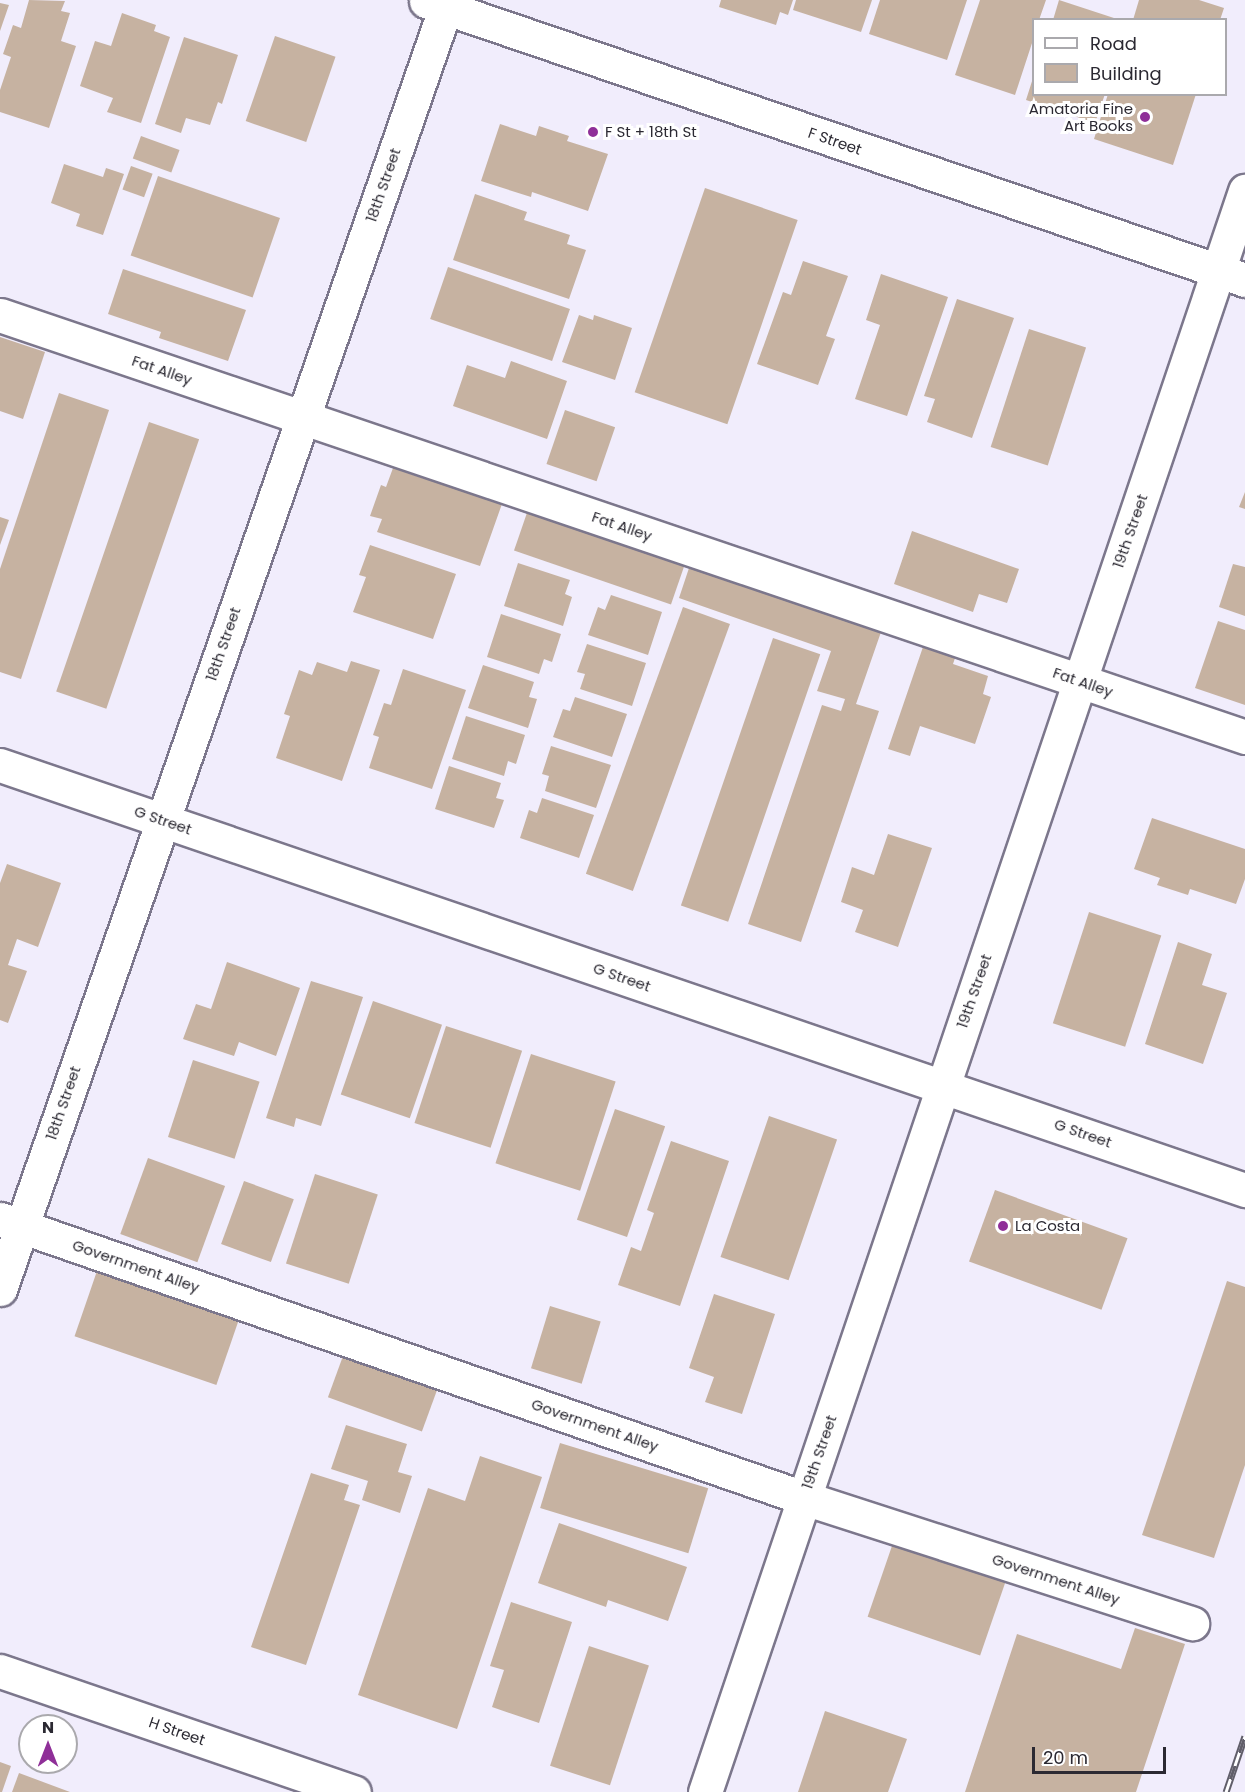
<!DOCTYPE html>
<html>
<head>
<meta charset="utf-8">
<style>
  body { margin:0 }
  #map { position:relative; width:1245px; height:1792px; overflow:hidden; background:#f1edfc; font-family:Poppins,sans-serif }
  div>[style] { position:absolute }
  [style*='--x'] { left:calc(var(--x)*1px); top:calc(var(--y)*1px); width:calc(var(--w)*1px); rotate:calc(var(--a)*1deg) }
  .building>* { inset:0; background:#c6b2a1; transform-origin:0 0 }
  .roads { filter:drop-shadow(2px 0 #7c778c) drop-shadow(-2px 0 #7c778c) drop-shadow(0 2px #7c778c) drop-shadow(0 -2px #7c778c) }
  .minor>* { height:33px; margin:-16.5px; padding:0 16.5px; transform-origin:16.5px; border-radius:16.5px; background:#fff }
  .rail>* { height:7px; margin-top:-3.5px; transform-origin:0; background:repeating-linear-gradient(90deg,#fff 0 14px,#605e69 0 28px); box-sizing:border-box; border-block:2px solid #605e69 }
  .dots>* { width:16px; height:16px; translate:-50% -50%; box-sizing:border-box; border:3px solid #fff; border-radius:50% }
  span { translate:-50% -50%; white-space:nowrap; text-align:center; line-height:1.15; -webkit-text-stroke:6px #fff; paint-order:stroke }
  .poi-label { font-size:15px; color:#2b2932 }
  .right { translate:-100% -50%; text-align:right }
  .left { translate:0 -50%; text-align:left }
  .street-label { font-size:15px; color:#2b2932 }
  .legend { position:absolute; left:1032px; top:18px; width:195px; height:78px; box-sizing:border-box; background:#fff; border:2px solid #aaa9ad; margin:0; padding:8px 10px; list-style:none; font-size:18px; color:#2b2932 }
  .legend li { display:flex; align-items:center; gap:12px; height:30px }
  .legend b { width:30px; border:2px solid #aaa9ad }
  .north { position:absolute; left:18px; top:1714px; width:60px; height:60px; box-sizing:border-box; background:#fff; border:2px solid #aaa9ad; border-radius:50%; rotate:0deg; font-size:16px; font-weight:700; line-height:24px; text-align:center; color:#2b2932 }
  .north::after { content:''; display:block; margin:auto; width:21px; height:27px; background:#8f2f98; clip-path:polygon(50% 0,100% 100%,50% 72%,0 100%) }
  .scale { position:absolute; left:1032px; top:1747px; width:134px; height:27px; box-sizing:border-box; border:3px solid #2b2932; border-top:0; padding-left:8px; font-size:18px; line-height:21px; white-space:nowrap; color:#2b2932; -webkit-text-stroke:4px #fff; paint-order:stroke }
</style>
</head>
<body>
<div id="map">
  <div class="building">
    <div style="clip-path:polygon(29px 0,65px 1px,61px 11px,70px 13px,61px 41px,76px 46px,49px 128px,0 112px,0 90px,11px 57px,3px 54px,13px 25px,21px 28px)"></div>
    <div style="clip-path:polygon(721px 0,793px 0,788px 15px,780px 12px,776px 25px,719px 7px)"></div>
    <div style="clip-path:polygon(796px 0,872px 0,861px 32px,793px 10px)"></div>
    <div style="clip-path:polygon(880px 0,967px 0,947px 60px,869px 34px)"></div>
    <div style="clip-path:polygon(980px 0,1046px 0,1039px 20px,1034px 20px,1034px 37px,1015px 95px,955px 75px)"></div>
    <div style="clip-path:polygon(1059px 0,1117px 19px,1116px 20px,1053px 20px)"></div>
    <div style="clip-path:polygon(1139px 0,1199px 0,1224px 8px,1220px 20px,1133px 20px)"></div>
    <div style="clip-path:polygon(0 3px,9px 5px,0 31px)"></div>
    <div style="clip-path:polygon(122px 13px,156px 25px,154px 31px,170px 37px,141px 123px,107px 112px,113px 98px,80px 86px,95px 41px,111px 46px)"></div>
    <div style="left:275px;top:36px;width:64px;height:90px;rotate:19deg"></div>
    <div style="clip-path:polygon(184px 37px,238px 55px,222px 104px,218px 102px,210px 125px,186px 118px,181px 133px,155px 124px)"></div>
    <div style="clip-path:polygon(1033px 78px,1034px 94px,1105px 94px,1095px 123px,1026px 100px)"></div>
    <div style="clip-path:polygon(1108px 94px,1196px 94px,1173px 165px,1094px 139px)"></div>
    <div style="clip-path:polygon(500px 124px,536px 136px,539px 126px,569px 136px,567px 141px,608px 154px,588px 211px,532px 192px,531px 197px,481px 181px)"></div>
    <div style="left:141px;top:136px;width:41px;height:24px;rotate:20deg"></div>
    <div style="clip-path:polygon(64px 164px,103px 177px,106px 168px,124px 174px,103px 235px,76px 226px,80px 214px,51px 203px)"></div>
    <div style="left:131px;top:166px;width:23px;height:25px;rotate:20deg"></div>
    <div style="left:158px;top:176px;width:129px;height:84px;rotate:19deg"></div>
    <div style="left:705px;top:188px;width:98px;height:216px;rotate:19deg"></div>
    <div style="clip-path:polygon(475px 194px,527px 212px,524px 220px,570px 235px,567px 244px,586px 250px,569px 299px,453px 260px)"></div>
    <div style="clip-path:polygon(803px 261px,848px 276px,826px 336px,835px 339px,818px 385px,757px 364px,783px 292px,791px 295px)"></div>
    <div style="left:448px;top:267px;width:129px;height:55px;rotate:19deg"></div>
    <div style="clip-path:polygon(123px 269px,246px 310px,228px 361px,159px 338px,161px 332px,108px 314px)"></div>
    <div style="clip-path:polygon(881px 274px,948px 297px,907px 416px,855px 399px,880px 325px,866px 320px)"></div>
    <div style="clip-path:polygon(957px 299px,1014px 318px,972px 438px,927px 422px,935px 399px,924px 396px)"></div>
    <div style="clip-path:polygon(579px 315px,593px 320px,594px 315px,632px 328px,615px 380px,562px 362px)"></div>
    <div style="left:1029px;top:329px;width:60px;height:124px;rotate:18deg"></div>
    <div style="clip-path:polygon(0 337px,45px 352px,23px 419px,0 411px)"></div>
    <div style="clip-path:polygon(511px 361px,567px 381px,547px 439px,453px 406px,467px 365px,505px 378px)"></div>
    <div style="clip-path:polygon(59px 393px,109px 410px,21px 679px,0 672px,0 569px)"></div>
    <div style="left:565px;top:410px;width:53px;height:57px;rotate:19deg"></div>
    <div style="left:149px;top:422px;width:53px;height:285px;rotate:19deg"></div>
    <div style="clip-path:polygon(393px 468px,425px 479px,427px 475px,503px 501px,480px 566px,377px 532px,382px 519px,370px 516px,381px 485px,386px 487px)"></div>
    <div style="clip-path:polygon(1245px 492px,1245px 509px,1239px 507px)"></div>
    <div style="left:529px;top:507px;width:166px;height:46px;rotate:19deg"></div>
    <div style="clip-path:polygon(0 517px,9px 520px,0 545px)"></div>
    <div style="clip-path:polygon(912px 531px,1019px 569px,1007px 603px,979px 594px,973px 612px,894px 584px)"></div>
    <div style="clip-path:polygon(370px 545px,456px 574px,433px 639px,353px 612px,366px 577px,359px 575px)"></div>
    <div style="clip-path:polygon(518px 563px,570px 580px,565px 594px,572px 597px,563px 626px,504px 606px)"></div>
    <div style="clip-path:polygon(1233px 564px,1245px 567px,1245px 616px,1219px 607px)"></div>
    <div style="clip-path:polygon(690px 565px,881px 632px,856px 704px,879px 711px,801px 942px,748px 924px,822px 705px,841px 711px,845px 699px,817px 691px,831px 651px,679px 598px)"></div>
    <div style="clip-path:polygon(611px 595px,662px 612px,648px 655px,588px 635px,598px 607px,605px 610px)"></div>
    <div style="left:683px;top:607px;width:50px;height:284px;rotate:20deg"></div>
    <div style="clip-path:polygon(501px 614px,561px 634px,552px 662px,544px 659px,539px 674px,487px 657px)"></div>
    <div style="clip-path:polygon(1218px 621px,1245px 630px,1245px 705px,1195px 688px)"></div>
    <div style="left:773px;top:638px;width:50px;height:283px;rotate:19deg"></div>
    <div style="clip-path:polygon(587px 644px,646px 663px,632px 706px,580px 689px,585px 674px,577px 672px)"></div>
    <div style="clip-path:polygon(924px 644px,956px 655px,953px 664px,988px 676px,983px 694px,991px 697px,975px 744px,920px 726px,910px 756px,888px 749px)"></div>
    <div style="clip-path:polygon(351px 661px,380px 670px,342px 781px,276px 758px,290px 716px,284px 714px,299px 670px,312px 675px,317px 662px,347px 672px)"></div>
    <div style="clip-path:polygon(483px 665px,534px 682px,529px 697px,537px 699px,528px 728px,468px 708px)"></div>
    <div style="clip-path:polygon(403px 669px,466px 690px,432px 789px,369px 768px,379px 737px,373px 735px,384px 703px,391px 705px)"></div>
    <div style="clip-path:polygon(575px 697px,627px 714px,612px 757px,553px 737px,563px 709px,570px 711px)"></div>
    <div style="clip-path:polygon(466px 716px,525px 735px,516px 764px,508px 761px,504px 776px,452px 759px)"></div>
    <div style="clip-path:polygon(551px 746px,611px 765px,596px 808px,545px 791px,549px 776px,542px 774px)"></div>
    <div style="clip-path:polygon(449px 766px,501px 783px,496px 798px,504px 800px,494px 828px,435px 809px)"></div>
    <div style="clip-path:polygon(542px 798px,594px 815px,579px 858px,520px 838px,529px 810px,537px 813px)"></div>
    <div style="clip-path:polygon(1152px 818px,1245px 849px,1245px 879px,1236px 904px,1190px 889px,1188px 895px,1157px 885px,1160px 878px,1134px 869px)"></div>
    <div style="clip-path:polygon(888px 834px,932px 848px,898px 947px,855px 932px,863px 910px,841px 902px,852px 867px,874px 875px)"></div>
    <div style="clip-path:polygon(7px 864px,61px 883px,38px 947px,17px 939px,8px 965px,27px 971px,8px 1023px,0 1020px,0 883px)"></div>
    <div style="left:1089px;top:912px;width:76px;height:117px;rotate:18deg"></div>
    <div style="clip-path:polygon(1178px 942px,1212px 954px,1202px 985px,1227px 993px,1203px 1064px,1145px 1044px)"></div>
    <div style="clip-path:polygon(227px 962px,300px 988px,276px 1056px,239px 1042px,234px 1056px,183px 1039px,196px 1004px,211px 1009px)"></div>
    <div style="clip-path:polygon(311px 981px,363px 997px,321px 1126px,296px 1118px,294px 1127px,266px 1118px)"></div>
    <div style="left:373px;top:1001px;width:73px;height:99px;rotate:19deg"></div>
    <div style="left:446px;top:1026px;width:80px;height:102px;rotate:18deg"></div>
    <div style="left:531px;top:1054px;width:89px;height:115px;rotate:18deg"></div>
    <div style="left:193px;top:1060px;width:70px;height:81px;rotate:18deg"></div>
    <div style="left:615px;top:1109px;width:53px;height:117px;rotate:19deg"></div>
    <div style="left:769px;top:1116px;width:72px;height:149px;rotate:19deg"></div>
    <div style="clip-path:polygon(671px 1141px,729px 1161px,680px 1306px,618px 1285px,631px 1247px,641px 1251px,654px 1213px,647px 1210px)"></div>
    <div style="left:148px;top:1158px;width:82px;height:81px;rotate:20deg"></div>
    <div style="left:315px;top:1174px;width:66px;height:94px;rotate:18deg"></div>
    <div style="left:244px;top:1181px;width:53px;height:67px;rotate:20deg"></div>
    <div style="left:995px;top:1190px;width:141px;height:76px;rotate:20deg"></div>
    <div style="left:97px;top:1271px;width:150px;height:69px;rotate:19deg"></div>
    <div style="clip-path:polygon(1227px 1281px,1245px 1287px,1245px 1465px,1214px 1558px,1142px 1535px)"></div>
    <div style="clip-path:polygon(714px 1294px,775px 1314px,742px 1414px,705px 1402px,714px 1377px,689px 1368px)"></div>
    <div style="left:550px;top:1306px;width:53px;height:65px;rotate:17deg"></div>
    <div style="left:343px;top:1356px;width:100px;height:44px;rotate:20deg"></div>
    <div style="clip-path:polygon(346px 1425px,407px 1444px,398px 1472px,412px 1476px,400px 1513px,362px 1500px,368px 1481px,331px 1469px)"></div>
    <div style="left:560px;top:1443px;width:155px;height:68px;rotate:17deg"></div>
    <div style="clip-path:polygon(480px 1456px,542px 1477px,457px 1729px,358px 1695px,428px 1488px,465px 1501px)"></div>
    <div style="clip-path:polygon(311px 1473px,349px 1485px,344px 1500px,360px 1505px,306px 1665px,251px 1647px)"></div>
    <div style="clip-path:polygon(559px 1523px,687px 1567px,668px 1621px,608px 1600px,606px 1607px,538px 1583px)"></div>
    <div style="left:893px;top:1543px;width:119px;height:78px;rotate:19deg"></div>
    <div style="clip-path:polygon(511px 1602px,572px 1622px,539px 1723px,492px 1707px,504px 1670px,490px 1666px)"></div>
    <div style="clip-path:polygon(1135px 1628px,1185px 1644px,1136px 1792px,965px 1792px,1017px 1634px,1121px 1669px)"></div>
    <div style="left:589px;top:1646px;width:63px;height:126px;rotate:18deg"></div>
    <div style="clip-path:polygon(825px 1711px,907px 1739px,888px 1792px,798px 1792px)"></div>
    <div style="clip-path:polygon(0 1762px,11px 1766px,2px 1792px,0 1792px)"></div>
    <div style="clip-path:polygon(19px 1773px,70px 1792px,12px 1792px)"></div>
  </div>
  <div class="roads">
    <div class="minor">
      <div style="--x:426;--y:1;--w:865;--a:18.81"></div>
      <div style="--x:0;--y:315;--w:1315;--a:18.72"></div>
      <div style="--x:0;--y:765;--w:1316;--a:18.85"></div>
      <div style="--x:0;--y:1219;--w:851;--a:19.14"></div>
      <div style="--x:804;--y:1498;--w:408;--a:17.9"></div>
      <div style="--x:0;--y:1289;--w:1365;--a:-70.83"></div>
      <div style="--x:0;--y:1671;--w:374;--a:18.9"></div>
      <div style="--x:705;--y:1792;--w:1690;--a:-71.36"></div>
    </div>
  </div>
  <div class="rail">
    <div style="--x:1226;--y:1792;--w:59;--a:-71.3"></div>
  </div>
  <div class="dots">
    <div style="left:1145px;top:117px;background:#8f2f98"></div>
    <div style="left:593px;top:132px;background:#8f2f98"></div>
    <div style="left:1003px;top:1226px;background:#8f2f98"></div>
  </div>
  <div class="poi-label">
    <span class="right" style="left:1133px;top:117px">Amatoria Fine<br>Art Books</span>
    <span class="left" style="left:605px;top:132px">F St + 18th St</span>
    <span class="left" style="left:1015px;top:1226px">La Costa</span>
  </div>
  <div class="street-label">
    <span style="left:835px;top:141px;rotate:19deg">F Street</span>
    <span style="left:383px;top:185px;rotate:-71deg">18th Street</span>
    <span style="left:162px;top:370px;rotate:19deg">Fat Alley</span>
    <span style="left:622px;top:526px;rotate:19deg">Fat Alley</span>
    <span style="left:1130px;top:531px;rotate:-71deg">19th Street</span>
    <span style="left:223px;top:644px;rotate:-71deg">18th Street</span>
    <span style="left:1083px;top:682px;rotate:19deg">Fat Alley</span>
    <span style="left:163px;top:820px;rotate:19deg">G Street</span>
    <span style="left:622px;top:977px;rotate:19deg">G Street</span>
    <span style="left:974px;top:991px;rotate:-71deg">19th Street</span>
    <span style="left:63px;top:1103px;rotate:-71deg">18th Street</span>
    <span style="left:1083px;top:1133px;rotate:19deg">G Street</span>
    <span style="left:136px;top:1266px;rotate:19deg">Government Alley</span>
    <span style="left:595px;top:1425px;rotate:19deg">Government Alley</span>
    <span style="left:819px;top:1452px;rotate:-71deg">19th Street</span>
    <span style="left:1056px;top:1579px;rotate:18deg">Government Alley</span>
    <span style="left:177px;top:1731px;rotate:19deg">H Street</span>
  </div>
  <ul class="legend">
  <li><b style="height:8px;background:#fff"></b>Road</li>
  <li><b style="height:16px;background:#c6b2a1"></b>Building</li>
  </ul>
  <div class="north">N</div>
  <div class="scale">20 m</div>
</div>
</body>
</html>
